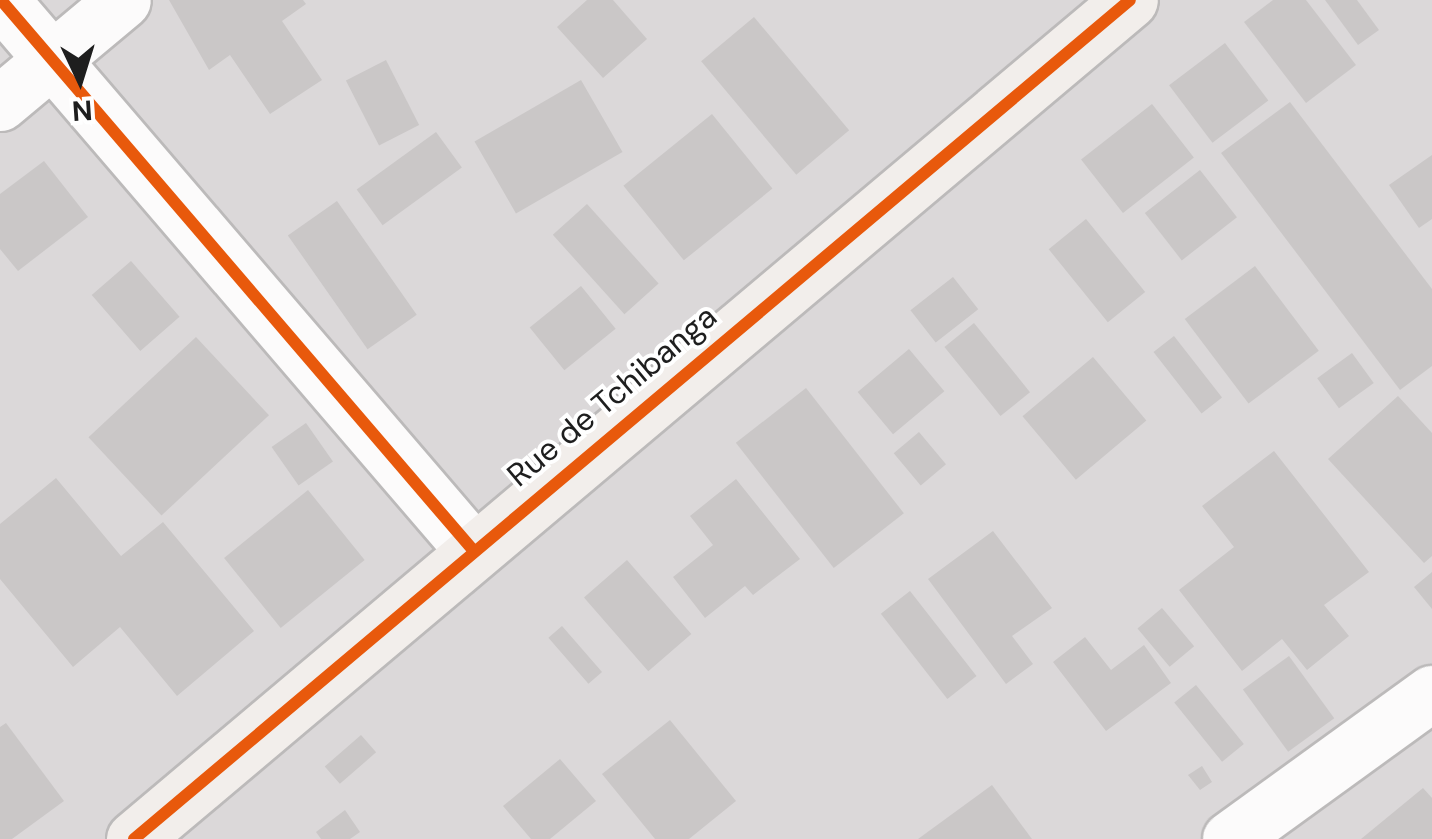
<!DOCTYPE html>
<html>
<head>
<meta charset="utf-8">
<style>
  body { margin:0 }
  #map { position:relative; width:1432px; height:839px; overflow:hidden; background:#ece7e7; font-family:"DM Sans",sans-serif }
  div>[style] { position:absolute }
  [style*='--x'] { left:calc(var(--x)*1px); top:calc(var(--y)*1px); width:calc(var(--w)*1px); rotate:calc(var(--a)*1deg) }
  .residential>* { inset:0; background:#dbd8d9; transform-origin:0 0 }
  .building>* { inset:0; background:#cac7c7; transform-origin:0 0 }
  .roads { filter:drop-shadow(2px 0 #bcbaba) drop-shadow(-2px 0 #bcbaba) drop-shadow(0 2px #bcbaba) drop-shadow(0 -2px #bcbaba) }
  .street>* { height:55px; margin:-27.5px; padding:0 27.5px; transform-origin:27.5px; border-radius:27.5px; background:#fcfbfb }
  .secondary>* { height:55px; margin:-27.5px; padding:0 27.5px; transform-origin:27.5px; border-radius:27.5px; background:#f2eeeb }
  .cycleway>* { height:12px; margin:-6px; padding:0 6px; transform-origin:6px; border-radius:6px; background:#e8590c }
  span { translate:-50% -50%; white-space:nowrap; text-align:center; line-height:1.15; -webkit-text-stroke:8px #fff; paint-order:stroke }
  .street-label { font-size:32px; color:#1e1e1e }
  .north { position:absolute; left:30px; top:30px; width:100px; height:100px; -webkit-text-stroke:8px #fff; paint-order:stroke; rotate:176deg; font-size:28px; font-weight:700; line-height:40px; text-align:center; color:#1e1e1e }
  .north::after { content:''; display:block; margin:auto; width:35px; height:45px; background:#1e1e1e; clip-path:polygon(50% 0,100% 100%,50% 72%,0 100%) }
</style>
</head>
<body>
<div id="map">
  <div class="residential">
    <div style="left:0;top:0;width:1432px;height:839px"></div>
  </div>
  <div class="building">
    <div style="clip-path:polygon(169px 0,303px 0,306px 4px,282px 21px,322px 80px,270px 114px,230px 55px,209px 70px)"></div>
    <div style="clip-path:polygon(587px 0,613px 0,647px 39px,603px 78px,557px 27px)"></div>
    <div style="clip-path:polygon(1273px 0,1306px 0,1356px 65px,1306px 103px,1244px 22px)"></div>
    <div style="clip-path:polygon(1325px 0,1357px 0,1379px 30px,1358px 45px)"></div>
    <div style="left:754px;top:17px;width:148px;height:69px;rotate:50deg"></div>
    <div style="left:1225px;top:43px;width:72px;height:70px;rotate:53deg"></div>
    <div style="left:386px;top:60px;width:73px;height:45px;rotate:63deg"></div>
    <div style="left:581px;top:80px;width:83px;height:123px;rotate:60deg"></div>
    <div style="clip-path:polygon(1290px 102px,1432px 289px,1432px 366px,1400px 390px,1221px 153px)"></div>
    <div style="left:1152px;top:104px;width:68px;height:90px;rotate:52deg"></div>
    <div style="left:712px;top:114px;width:96px;height:114px;rotate:51deg"></div>
    <div style="left:436px;top:132px;width:44px;height:98px;rotate:54deg"></div>
    <div style="clip-path:polygon(1432px 155px,1432px 219px,1419px 228px,1389px 185px)"></div>
    <div style="clip-path:polygon(44px 161px,88px 217px,18px 271px,0 249px,0 194px)"></div>
    <div style="left:1200px;top:170px;width:60px;height:70px;rotate:52deg"></div>
    <div style="left:337px;top:201px;width:139px;height:60px;rotate:55deg"></div>
    <div style="left:587px;top:204px;width:107px;height:46px;rotate:48deg"></div>
    <div style="left:1086px;top:219px;width:94px;height:48px;rotate:51deg"></div>
    <div style="left:131px;top:261px;width:74px;height:52px;rotate:49deg"></div>
    <div style="left:1255px;top:266px;width:106px;height:88px;rotate:53deg"></div>
    <div style="left:953px;top:277px;width:41px;height:54px;rotate:52deg"></div>
    <div style="left:581px;top:286px;width:55px;height:66px;rotate:51deg"></div>
    <div style="left:974px;top:323px;width:89px;height:38px;rotate:51deg"></div>
    <div style="left:1174px;top:336px;width:78px;height:26px;rotate:52deg"></div>
    <div style="left:196px;top:337px;width:107px;height:147px;rotate:47deg"></div>
    <div style="left:909px;top:349px;width:55px;height:67px;rotate:50deg"></div>
    <div style="left:1352px;top:353px;width:37px;height:43px;rotate:54deg"></div>
    <div style="left:1093px;top:357px;width:83px;height:92px;rotate:50deg"></div>
    <div style="left:806px;top:388px;width:159px;height:89px;rotate:52deg"></div>
    <div style="clip-path:polygon(1398px 396px,1432px 433px,1432px 556px,1424px 563px,1328px 459px)"></div>
    <div style="left:306px;top:423px;width:47px;height:42px;rotate:55deg"></div>
    <div style="left:919px;top:432px;width:42px;height:33px;rotate:50deg"></div>
    <div style="clip-path:polygon(1274px 451px,1369px 572px,1324px 605px,1349px 636px,1307px 670px,1282px 639px,1242px 671px,1179px 590px,1234px 547px,1202px 506px)"></div>
    <div style="clip-path:polygon(56px 478px,121px 556px,163px 522px,254px 631px,177px 696px,120px 627px,73px 667px,0 579px,0 524px)"></div>
    <div style="clip-path:polygon(736px 479px,800px 559px,753px 595px,745px 586px,705px 618px,673px 577px,713px 545px,690px 516px)"></div>
    <div style="left:308px;top:490px;width:90px;height:108px;rotate:51deg"></div>
    <div style="clip-path:polygon(993px 531px,1052px 608px,1012px 636px,1033px 664px,1006px 684px,928px 579px)"></div>
    <div style="left:627px;top:560px;width:98px;height:57px;rotate:49deg"></div>
    <div style="clip-path:polygon(1432px 572px,1432px 609px,1414px 587px)"></div>
    <div style="left:910px;top:591px;width:108px;height:37px;rotate:52deg"></div>
    <div style="left:1162px;top:608px;width:50px;height:32px;rotate:50deg"></div>
    <div style="left:562px;top:626px;width:61px;height:18px;rotate:49deg"></div>
    <div style="clip-path:polygon(1085px 637px,1111px 670px,1144px 645px,1171px 683px,1106px 731px,1053px 662px)"></div>
    <div style="left:1289px;top:656px;width:77px;height:57px;rotate:54deg"></div>
    <div style="left:1196px;top:685px;width:76px;height:28px;rotate:51deg"></div>
    <div style="clip-path:polygon(670px 720px,736px 801px,689px 839px,655px 839px,602px 774px)"></div>
    <div style="clip-path:polygon(6px 723px,64px 801px,12px 839px,0 839px,0 727px)"></div>
    <div style="left:361px;top:735px;width:23px;height:48px;rotate:49deg"></div>
    <div style="clip-path:polygon(560px 759px,596px 801px,550px 839px,531px 839px,503px 806px)"></div>
    <div style="clip-path:polygon(1202px 766px,1212px 782px,1200px 790px,1188px 775px)"></div>
    <div style="clip-path:polygon(992px 785px,1032px 839px,918px 839px)"></div>
    <div style="clip-path:polygon(1423px 788px,1432px 798px,1432px 839px,1361px 839px)"></div>
    <div style="clip-path:polygon(345px 810px,360px 832px,350px 839px,321px 839px,316px 832px)"></div>
  </div>
  <div class="roads">
    <div class="street">
      <div style="--x:1;--y:0;--w:723;--a:49.37"></div>
      <div style="--x:0;--y:103;--w:160;--a:-39.9"></div>
      <div style="--x:1230;--y:839;--w:249;--a:-35.9"></div>
    </div>
    <div class="secondary">
      <div style="--x:134;--y:839;--w:1302;--a:-40.11"></div>
    </div>
  </div>
  <div class="cycleway">
    <div style="--x:1;--y:0;--w:723;--a:49.37"></div>
    <div style="--x:134;--y:839;--w:1302;--a:-40.11"></div>
  </div>
  <div class="street-label">
    <span style="left:612px;top:396px;rotate:-40deg">Rue de Tchibanga</span>
  </div>
  <div class="north">N</div>
</div>
</body>
</html>
